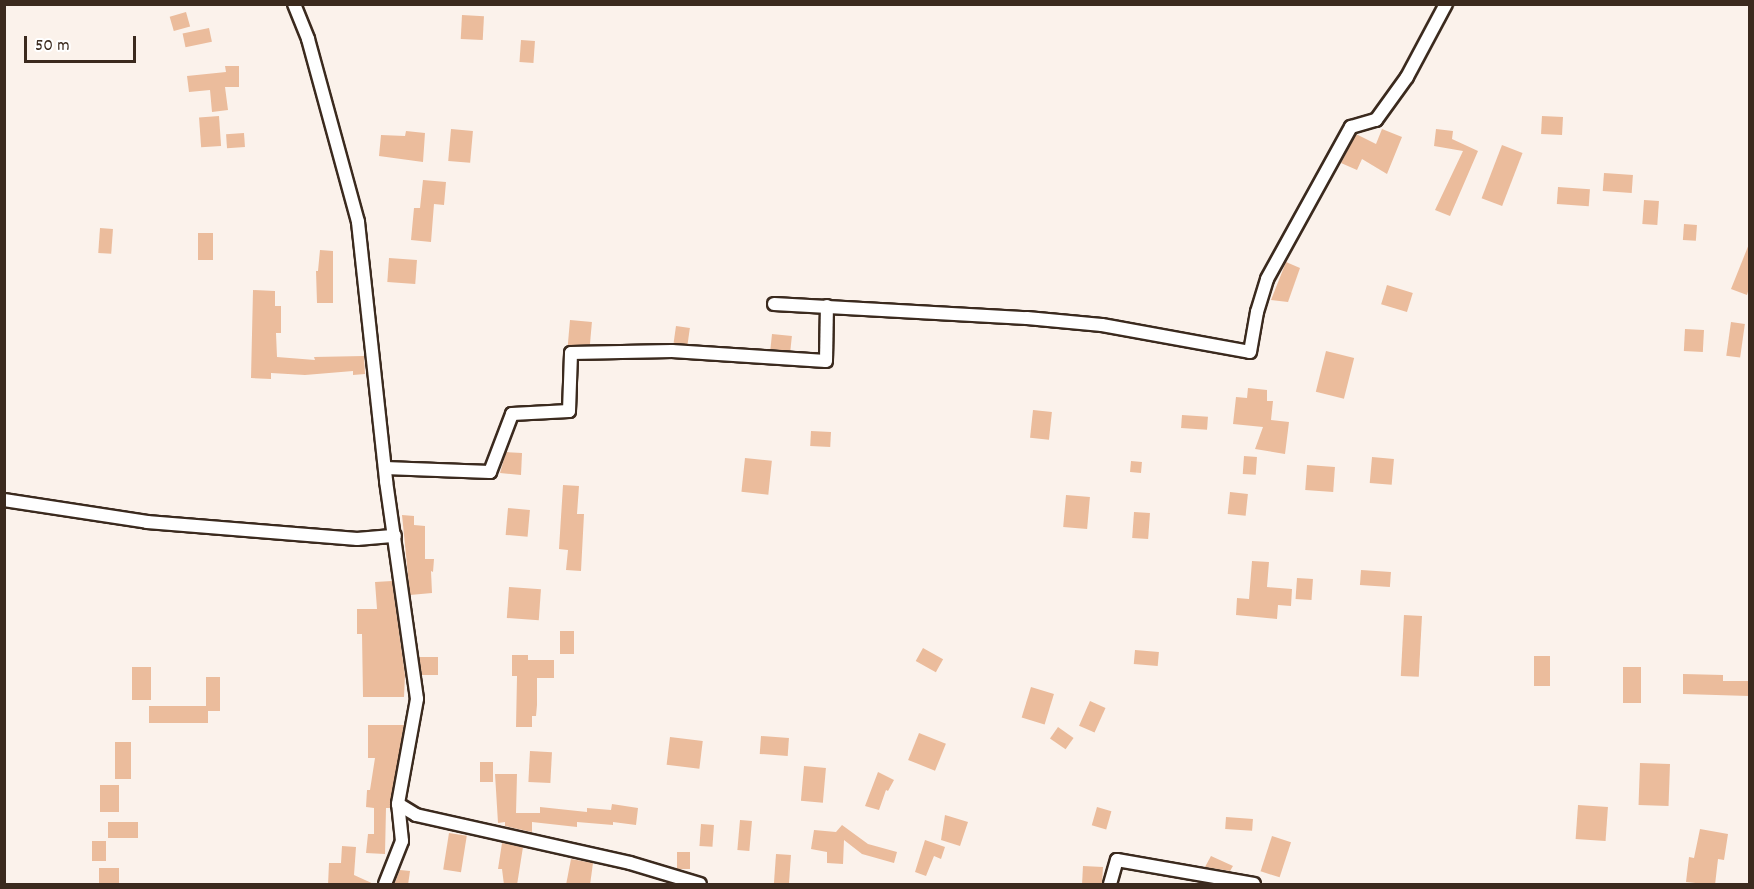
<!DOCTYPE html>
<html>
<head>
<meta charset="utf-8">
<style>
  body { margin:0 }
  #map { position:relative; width:1754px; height:889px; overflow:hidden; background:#fbf2eb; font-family:Dekko,sans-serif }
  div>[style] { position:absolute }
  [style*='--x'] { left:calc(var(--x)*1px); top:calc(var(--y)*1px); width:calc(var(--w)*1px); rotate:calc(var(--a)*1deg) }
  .building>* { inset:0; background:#ebbc9c; transform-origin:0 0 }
  .roads { filter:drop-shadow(2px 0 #3b2a1e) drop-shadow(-2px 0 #3b2a1e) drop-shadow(0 2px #3b2a1e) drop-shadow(0 -2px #3b2a1e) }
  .street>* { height:12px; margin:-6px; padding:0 6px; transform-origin:6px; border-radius:6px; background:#fff }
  span { translate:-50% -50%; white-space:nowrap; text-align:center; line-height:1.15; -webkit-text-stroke:6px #fff; paint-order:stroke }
  .frame { position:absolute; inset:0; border:6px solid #3b2a1e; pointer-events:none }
  .scale { position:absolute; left:24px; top:36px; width:112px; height:27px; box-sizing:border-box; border:3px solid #3b2a1e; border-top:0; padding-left:8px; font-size:18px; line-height:21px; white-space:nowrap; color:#3b2a1e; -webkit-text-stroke:4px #fff; paint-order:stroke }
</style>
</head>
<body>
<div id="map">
  <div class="building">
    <div style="left:186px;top:12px;width:15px;height:17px;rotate:74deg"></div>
    <div style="left:462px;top:15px;width:22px;height:24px;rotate:3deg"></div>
    <div style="left:209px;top:28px;width:14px;height:27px;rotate:78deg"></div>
    <div style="left:521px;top:40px;width:14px;height:22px;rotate:4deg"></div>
    <div style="clip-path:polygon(225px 66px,239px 66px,239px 87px,225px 87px,228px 110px,212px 112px,210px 90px,189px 92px,187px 76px,226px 72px)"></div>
    <div style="left:219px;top:116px;width:30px;height:20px;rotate:86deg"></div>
    <div style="left:1542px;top:116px;width:21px;height:18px;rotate:3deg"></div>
    <div style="left:451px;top:129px;width:22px;height:32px;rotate:5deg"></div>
    <div style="clip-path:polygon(1382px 129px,1402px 137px,1387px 174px,1362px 159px,1357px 170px,1341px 163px,1356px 134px,1376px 144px)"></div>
    <div style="clip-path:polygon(1436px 129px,1453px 131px,1452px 139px,1478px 151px,1450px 216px,1435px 210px,1463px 151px,1434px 146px)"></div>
    <div style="clip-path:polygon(406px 131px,425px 133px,423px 162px,379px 156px,381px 135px,405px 136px)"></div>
    <div style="left:244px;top:133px;width:14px;height:18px;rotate:86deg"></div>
    <div style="left:1502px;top:145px;width:22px;height:57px;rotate:21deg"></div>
    <div style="left:1604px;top:173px;width:29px;height:18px;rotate:4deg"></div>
    <div style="clip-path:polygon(423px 180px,446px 182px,444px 205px,434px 204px,431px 242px,411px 240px,414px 208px,420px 208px)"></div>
    <div style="left:1558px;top:187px;width:32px;height:17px;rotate:4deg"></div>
    <div style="left:1644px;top:200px;width:15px;height:24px;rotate:4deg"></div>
    <div style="left:1684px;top:224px;width:13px;height:16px;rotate:4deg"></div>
    <div style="left:100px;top:228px;width:13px;height:25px;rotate:4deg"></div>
    <div style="left:198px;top:233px;width:15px;height:27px"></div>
    <div style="clip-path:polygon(1749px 244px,1749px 288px,1747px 295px,1731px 289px)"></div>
    <div style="clip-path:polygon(320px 250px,333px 251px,333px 303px,317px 303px,316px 271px,318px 271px)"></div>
    <div style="left:389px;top:258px;width:28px;height:24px;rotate:4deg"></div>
    <div style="clip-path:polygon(1286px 262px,1300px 268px,1288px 302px,1271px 300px)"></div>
    <div style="left:1387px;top:285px;width:27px;height:20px;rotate:17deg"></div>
    <div style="clip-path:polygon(253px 290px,275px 291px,275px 306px,281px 306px,281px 333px,276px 333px,277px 357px,315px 360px,314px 357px,364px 356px,365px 374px,353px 375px,353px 371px,305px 375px,271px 373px,271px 379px,251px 378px)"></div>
    <div style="left:570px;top:320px;width:22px;height:25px;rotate:5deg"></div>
    <div style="left:1731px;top:322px;width:14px;height:34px;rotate:8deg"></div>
    <div style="left:676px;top:326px;width:14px;height:17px;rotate:8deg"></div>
    <div style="left:1685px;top:329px;width:19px;height:22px;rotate:3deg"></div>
    <div style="left:772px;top:334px;width:20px;height:15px;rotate:6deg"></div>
    <div style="left:1326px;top:351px;width:29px;height:42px;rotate:14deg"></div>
    <div style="clip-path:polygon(1248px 388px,1267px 390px,1267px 401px,1273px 401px,1271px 420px,1289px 422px,1285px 454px,1255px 449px,1263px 427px,1233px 424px,1236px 397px,1247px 398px)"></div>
    <div style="left:1033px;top:410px;width:19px;height:28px;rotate:6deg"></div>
    <div style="left:1182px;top:415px;width:26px;height:13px;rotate:4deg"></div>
    <div style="left:811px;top:431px;width:20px;height:15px;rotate:3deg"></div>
    <div style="clip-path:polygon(506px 452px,522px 453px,521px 475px,500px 473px)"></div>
    <div style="left:1244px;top:456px;width:13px;height:18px;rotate:4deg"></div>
    <div style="left:1372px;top:457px;width:22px;height:26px;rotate:5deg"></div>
    <div style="left:745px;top:458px;width:27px;height:34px;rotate:6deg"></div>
    <div style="left:1131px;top:461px;width:11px;height:11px;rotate:5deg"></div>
    <div style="left:1307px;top:465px;width:28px;height:25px;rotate:4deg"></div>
    <div style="clip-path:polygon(563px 485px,579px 486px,577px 514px,584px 514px,581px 571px,566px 570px,568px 550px,559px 549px)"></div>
    <div style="left:1230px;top:492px;width:18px;height:22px;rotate:6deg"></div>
    <div style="left:1066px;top:495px;width:24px;height:32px;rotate:5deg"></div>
    <div style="left:508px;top:508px;width:22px;height:27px;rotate:5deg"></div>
    <div style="left:1134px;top:512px;width:16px;height:26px;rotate:4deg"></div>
    <div style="clip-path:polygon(402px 515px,414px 516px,414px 525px,425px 526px,425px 559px,434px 559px,433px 572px,431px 571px,432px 593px,410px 595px)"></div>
    <div style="clip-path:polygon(1252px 561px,1269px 562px,1267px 587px,1292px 589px,1291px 606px,1278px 605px,1277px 619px,1236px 615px,1237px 598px,1249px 599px)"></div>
    <div style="left:1361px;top:570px;width:30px;height:15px;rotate:4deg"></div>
    <div style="left:1297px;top:578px;width:16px;height:21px;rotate:4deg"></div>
    <div style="clip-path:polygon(392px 581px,405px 675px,404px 697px,363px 697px,362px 634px,357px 634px,357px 609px,377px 609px,375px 582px)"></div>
    <div style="left:509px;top:587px;width:32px;height:31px;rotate:4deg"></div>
    <div style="left:1404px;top:615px;width:18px;height:61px;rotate:3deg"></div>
    <div style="left:560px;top:631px;width:14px;height:23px"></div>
    <div style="left:923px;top:648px;width:23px;height:15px;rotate:29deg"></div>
    <div style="left:1135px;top:650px;width:24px;height:14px;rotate:5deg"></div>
    <div style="clip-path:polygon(512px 655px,528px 655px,528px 660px,554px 660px,554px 678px,537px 678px,537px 705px,536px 716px,532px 716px,532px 727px,516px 727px,517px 676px,512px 676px)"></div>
    <div style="left:1534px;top:656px;width:16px;height:30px"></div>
    <div style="clip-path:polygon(419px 657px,438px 657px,438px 675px,422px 675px)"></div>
    <div style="left:132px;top:667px;width:19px;height:33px"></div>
    <div style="left:1623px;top:667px;width:18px;height:36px"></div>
    <div style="clip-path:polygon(1683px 674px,1723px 675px,1723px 681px,1749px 681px,1749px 696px,1683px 694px)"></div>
    <div style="clip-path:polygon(206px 677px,220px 677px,220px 711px,208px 711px,208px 723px,149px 723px,149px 706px,206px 706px)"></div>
    <div style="left:1031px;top:687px;width:24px;height:32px;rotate:17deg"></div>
    <div style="left:1090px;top:701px;width:17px;height:27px;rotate:24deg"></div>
    <div style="clip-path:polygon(368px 725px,404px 725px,390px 808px,386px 808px,385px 854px,366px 853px,368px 834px,374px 834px,374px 808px,366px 807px,367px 790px,370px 790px,375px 758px,368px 758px)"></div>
    <div style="left:1058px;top:727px;width:19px;height:14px;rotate:35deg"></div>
    <div style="left:919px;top:733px;width:29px;height:29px;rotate:22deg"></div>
    <div style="left:761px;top:736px;width:28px;height:18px;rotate:4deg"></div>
    <div style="left:670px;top:737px;width:33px;height:28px;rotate:7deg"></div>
    <div style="left:115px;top:742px;width:16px;height:37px"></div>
    <div style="left:530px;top:751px;width:22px;height:31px;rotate:3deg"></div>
    <div style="left:480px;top:762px;width:13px;height:20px"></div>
    <div style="left:1640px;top:763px;width:30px;height:42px;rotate:2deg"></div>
    <div style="left:804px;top:766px;width:22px;height:35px;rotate:5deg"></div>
    <div style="clip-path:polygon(878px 772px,894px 780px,888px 791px,886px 790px,879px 810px,865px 806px)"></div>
    <div style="clip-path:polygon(495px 774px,517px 774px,516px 813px,540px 813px,540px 807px,587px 812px,587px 808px,611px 810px,612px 804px,638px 808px,636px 825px,613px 822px,613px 825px,577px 822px,577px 827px,532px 822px,532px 832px,505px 826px,505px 822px,498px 823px)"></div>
    <div style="left:100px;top:785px;width:19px;height:27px"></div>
    <div style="left:1578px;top:805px;width:30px;height:34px;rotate:4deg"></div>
    <div style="left:1097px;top:807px;width:15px;height:19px;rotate:16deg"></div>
    <div style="clip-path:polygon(945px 815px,968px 822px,960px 846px,941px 840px)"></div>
    <div style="left:1226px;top:817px;width:27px;height:12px;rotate:4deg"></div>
    <div style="left:740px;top:820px;width:12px;height:30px;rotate:5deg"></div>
    <div style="left:108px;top:822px;width:30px;height:16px"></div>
    <div style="left:701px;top:824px;width:13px;height:22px;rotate:4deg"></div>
    <div style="clip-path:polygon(842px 825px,868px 844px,897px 852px,894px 863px,862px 854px,844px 840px,843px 864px,827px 863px,827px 852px,811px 849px,814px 830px,836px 832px)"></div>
    <div style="clip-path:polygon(1700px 829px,1728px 834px,1724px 860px,1718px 859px,1715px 885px,1686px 882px,1689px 857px,1694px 858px)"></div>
    <div style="left:449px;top:833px;width:18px;height:37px;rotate:9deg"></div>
    <div style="left:1272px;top:836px;width:20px;height:37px;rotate:18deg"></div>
    <div style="clip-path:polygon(925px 840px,945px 847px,941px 859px,934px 856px,926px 876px,915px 872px)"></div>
    <div style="left:92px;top:841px;width:14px;height:20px"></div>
    <div style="clip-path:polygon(502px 843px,523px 847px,517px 885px,504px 885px,502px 869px,498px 869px)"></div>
    <div style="clip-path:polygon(342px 846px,356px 847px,354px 875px,376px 885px,328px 885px,329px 863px,341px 863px)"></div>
    <div style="left:677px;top:852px;width:13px;height:17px"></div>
    <div style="left:776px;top:854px;width:15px;height:31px;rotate:4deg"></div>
    <div style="clip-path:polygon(1211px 856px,1233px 866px,1230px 871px,1205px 867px)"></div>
    <div style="clip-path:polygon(571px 859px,593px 863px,590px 885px,566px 885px)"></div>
    <div style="left:1083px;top:866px;width:20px;height:19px;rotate:3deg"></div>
    <div style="left:99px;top:868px;width:20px;height:17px"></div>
    <div style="clip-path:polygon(400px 870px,410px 871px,408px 885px,394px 885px)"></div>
  </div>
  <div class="roads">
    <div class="street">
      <div style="--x:294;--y:4;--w:38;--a:68"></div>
      <div style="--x:308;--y:39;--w:190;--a:74.7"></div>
      <div style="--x:358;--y:222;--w:261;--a:83.8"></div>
      <div style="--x:386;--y:481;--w:220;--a:81.9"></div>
      <div style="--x:417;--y:699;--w:107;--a:100.3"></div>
      <div style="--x:398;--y:804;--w:21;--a:31"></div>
      <div style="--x:416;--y:815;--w:219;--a:12.6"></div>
      <div style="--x:630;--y:863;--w:73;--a:16.7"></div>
      <div style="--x:774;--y:304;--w:253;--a:3.2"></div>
      <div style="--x:1027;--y:318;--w:75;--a:5.3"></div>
      <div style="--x:1102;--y:325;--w:150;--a:10.3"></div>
      <div style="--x:1250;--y:352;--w:41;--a:-80.1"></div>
      <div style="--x:1257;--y:312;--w:34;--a:-73"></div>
      <div style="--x:1267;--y:279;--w:174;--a:-61.1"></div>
      <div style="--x:1351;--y:127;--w:26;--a:-16"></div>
      <div style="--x:1376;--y:120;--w:53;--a:-54.2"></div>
      <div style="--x:1407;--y:77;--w:83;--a:-61.9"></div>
      <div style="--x:385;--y:468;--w:105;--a:2.2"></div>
      <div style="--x:490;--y:472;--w:62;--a:-69.2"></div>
      <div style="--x:512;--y:414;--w:57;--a:-3"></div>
      <div style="--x:569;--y:411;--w:58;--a:-88"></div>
      <div style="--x:571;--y:353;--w:101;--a:-1.1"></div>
      <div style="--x:672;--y:351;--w:154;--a:3.7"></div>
      <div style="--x:826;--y:361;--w:55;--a:-89"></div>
      <div style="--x:4;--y:500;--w:145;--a:8.7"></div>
      <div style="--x:147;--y:522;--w:211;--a:4.6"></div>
      <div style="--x:357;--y:539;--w:38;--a:-5"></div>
      <div style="--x:385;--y:884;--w:46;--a:-68.4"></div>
      <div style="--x:402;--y:841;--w:37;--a:-96"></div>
      <div style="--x:1110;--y:884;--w:25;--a:-74"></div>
      <div style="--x:1117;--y:860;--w:139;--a:9.9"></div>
    </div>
  </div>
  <div class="frame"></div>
  <div class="scale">50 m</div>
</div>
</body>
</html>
